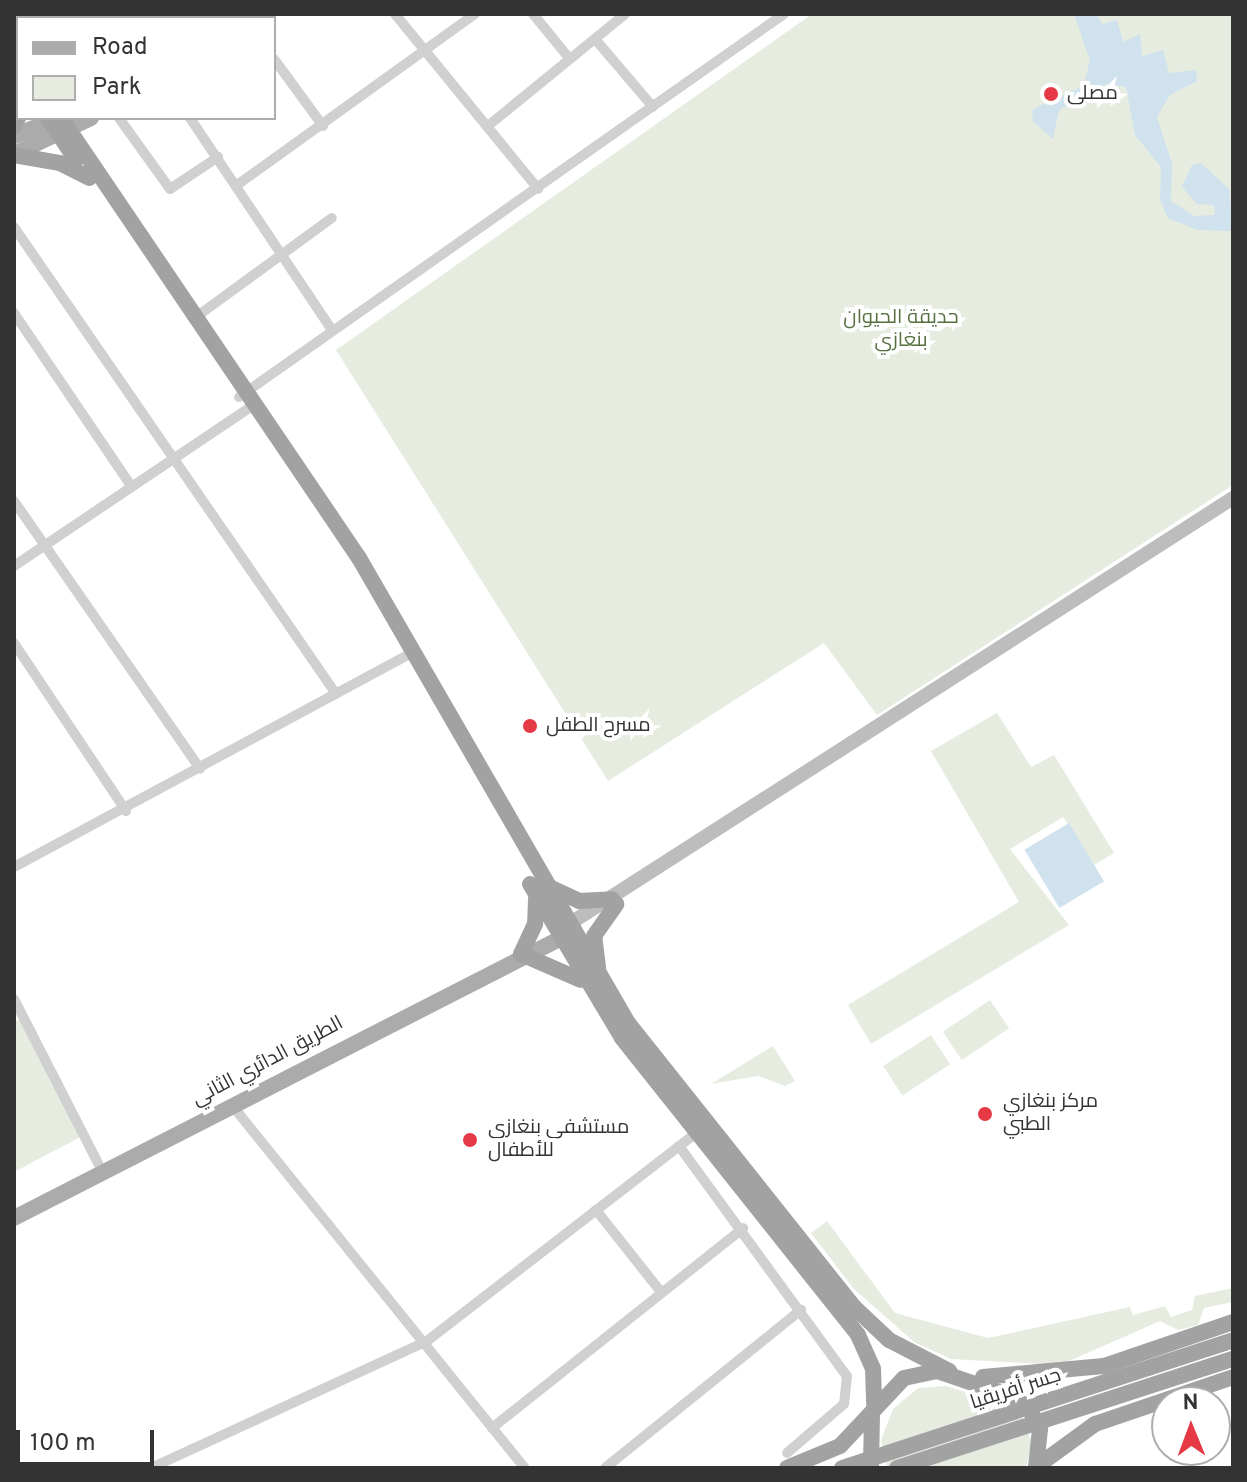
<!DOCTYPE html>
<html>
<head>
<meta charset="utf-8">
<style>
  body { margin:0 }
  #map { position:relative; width:1247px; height:1482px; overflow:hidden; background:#fff; font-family:Overpass,Cairo,sans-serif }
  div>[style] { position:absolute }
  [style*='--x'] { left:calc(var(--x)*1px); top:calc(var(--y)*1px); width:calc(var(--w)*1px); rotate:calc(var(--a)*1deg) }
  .green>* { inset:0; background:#e6ecdf; transform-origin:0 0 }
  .water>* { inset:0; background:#cfe2ee; transform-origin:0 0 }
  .minor>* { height:10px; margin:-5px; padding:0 5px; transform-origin:5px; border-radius:5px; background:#d0d0d0 }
  .secondary>* { height:14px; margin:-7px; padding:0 7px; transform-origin:7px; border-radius:7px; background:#bdbdbd }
  .primary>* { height:16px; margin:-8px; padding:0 8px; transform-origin:8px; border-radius:8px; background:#ababab }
  .trunk>* { height:16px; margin:-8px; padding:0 8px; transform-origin:8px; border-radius:8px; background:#a2a2a2 }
  .dots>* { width:22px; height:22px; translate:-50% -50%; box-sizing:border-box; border:4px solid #fff; border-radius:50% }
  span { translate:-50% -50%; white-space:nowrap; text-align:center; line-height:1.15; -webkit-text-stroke:8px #fff; paint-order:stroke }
  .poi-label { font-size:20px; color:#333 }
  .left { translate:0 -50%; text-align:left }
  .park-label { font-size:20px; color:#56703f }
  .street-label { font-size:20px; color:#333 }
  .frame { position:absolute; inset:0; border:16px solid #333; pointer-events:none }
  .legend { position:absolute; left:16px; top:16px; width:260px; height:104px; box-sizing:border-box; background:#fff; border:2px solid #adadad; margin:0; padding:10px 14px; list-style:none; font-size:24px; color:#333 }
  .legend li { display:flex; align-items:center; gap:16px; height:40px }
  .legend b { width:40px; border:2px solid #adadad }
  .north { position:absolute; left:1151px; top:1386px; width:80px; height:80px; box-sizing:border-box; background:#fff; border:2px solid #adadad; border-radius:50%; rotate:359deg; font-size:22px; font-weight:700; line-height:32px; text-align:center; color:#333 }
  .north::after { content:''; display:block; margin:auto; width:28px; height:36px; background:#e63946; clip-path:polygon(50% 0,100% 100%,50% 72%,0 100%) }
  .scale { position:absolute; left:16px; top:1430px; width:138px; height:36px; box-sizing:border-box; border:4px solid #333; border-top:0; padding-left:10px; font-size:24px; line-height:28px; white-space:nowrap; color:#333; -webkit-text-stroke:6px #fff; paint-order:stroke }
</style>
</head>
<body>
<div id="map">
  <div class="green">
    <div style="clip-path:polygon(812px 14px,1233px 14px,1233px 485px,877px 715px,824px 643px,608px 781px,336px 350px)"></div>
    <div style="clip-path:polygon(997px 713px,1031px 767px,1054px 755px,1114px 853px,1094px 865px,1063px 817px,1010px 849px,1069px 925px,871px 1044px,848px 1005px,1019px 902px,931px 751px)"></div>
    <div style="left:990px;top:1000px;width:34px;height:57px;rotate:56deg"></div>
    <div style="clip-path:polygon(24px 1017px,84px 1135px,14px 1172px,14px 1022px)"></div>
    <div style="left:931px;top:1035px;width:35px;height:57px;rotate:57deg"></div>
    <div style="clip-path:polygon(773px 1046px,795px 1081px,785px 1086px,758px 1076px,711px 1084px)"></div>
    <div style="clip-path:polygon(827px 1221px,895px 1313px,988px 1338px,1130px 1307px,1133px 1315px,1165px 1306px,1171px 1317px,1192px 1310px,1195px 1296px,1233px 1288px,1233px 1302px,1204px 1308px,1198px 1325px,1178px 1330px,1160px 1321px,1060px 1365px,951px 1359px,914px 1342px,853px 1288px,811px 1233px)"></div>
    <div style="clip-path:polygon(946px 1386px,1018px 1408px,1032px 1442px,1026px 1468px,887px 1468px,881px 1440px,893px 1409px,918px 1388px)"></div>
  </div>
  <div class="water">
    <div style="clip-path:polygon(1074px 14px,1096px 14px,1102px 24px,1117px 20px,1123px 42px,1140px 34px,1142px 56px,1163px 50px,1169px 73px,1196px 70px,1197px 81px,1170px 95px,1157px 117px,1172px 164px,1171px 201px,1194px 216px,1215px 215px,1214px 205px,1197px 204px,1182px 187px,1192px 165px,1201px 163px,1229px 189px,1233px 231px,1197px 230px,1168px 218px,1160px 200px,1161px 167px,1135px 135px,1126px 87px,1107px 84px,1059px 110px,1053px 139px,1032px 121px,1033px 109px,1083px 86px,1090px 61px)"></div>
    <div style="left:1069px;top:823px;width:68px;height:52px;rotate:59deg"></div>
  </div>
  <div class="minor">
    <div style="--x:395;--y:14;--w:226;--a:50.7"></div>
    <div style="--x:533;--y:14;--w:58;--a:50.6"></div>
    <div style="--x:80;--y:18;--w:7;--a:-34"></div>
    <div style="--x:595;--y:39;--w:89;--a:49.5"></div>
    <div style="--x:274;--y:59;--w:83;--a:53.8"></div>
    <div style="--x:119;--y:118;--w:87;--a:54.3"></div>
    <div style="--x:170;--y:189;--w:58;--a:-33.7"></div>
    <div style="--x:190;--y:118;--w:255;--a:56.2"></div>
    <div style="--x:489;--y:125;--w:176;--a:-39.2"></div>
    <div style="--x:237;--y:185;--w:293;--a:-35.7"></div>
    <div style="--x:14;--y:227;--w:567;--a:55.41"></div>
    <div style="--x:14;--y:313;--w:210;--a:55.9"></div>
    <div style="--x:196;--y:317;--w:168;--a:-36.1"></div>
    <div style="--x:239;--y:397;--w:666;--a:-35.1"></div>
    <div style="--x:14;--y:501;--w:326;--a:55.2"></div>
    <div style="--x:14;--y:566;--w:290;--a:-33.9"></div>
    <div style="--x:14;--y:643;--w:202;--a:56.3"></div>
    <div style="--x:14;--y:867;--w:447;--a:-28.3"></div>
    <div style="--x:14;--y:999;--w:193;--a:62.9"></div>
    <div style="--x:231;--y:1104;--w:468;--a:51.1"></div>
    <div style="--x:679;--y:1146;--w:285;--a:53.9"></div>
    <div style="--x:847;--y:1376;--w:28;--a:96"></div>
    <div style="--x:844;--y:1404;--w:75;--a:139.3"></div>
    <div style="--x:596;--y:1210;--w:105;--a:51.6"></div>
    <div style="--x:492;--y:1428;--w:321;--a:-38.5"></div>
    <div style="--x:151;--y:1468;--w:304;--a:-24.7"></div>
    <div style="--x:427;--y:1341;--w:341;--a:-37.7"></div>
    <div style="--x:605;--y:1468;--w:252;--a:-38.9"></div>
  </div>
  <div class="secondary">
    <div style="--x:566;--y:926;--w:793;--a:-32.69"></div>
  </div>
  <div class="primary">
    <div style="--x:216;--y:18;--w:6;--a:-39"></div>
    <div style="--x:240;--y:18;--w:7;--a:-34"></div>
    <div style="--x:14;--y:136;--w:48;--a:-22.2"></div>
    <div style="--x:14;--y:154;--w:85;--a:-25.1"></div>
    <div style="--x:14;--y:1218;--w:626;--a:-27.1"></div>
  </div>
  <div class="trunk">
    <div style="--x:14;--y:52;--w:7;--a:56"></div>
    <div style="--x:48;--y:118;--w:50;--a:56.3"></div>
    <div style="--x:61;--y:118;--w:531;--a:55.89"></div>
    <div style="--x:359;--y:558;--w:537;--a:59.95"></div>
    <div style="--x:628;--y:1023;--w:363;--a:51.5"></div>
    <div style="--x:854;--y:1307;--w:48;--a:43.3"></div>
    <div style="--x:889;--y:1340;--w:68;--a:27.3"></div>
    <div style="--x:14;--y:126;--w:9;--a:-63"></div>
    <div style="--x:14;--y:155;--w:47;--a:9.9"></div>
    <div style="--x:60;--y:163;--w:33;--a:27"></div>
    <div style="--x:530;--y:884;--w:179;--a:59.1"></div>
    <div style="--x:622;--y:1038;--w:379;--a:51.5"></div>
    <div style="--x:858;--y:1335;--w:37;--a:66"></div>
    <div style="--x:873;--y:1369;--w:38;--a:88"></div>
    <div style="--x:545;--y:885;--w:38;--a:25"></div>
    <div style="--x:579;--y:901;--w:33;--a:-3"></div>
    <div style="--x:536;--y:899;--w:25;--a:92"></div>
    <div style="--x:535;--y:924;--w:33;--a:115"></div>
    <div style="--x:521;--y:954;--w:65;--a:23.4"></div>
    <div style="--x:598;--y:967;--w:31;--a:-97"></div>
    <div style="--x:594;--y:936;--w:39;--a:-55"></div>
    <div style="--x:983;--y:1377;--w:121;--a:-5.2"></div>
    <div style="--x:1104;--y:1366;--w:136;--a:-18.8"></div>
    <div style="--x:871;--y:1466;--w:52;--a:-88.9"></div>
    <div style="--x:1036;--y:1467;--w:73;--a:-36.1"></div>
    <div style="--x:1095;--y:1424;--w:146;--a:-18.8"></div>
    <div style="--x:787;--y:1468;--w:57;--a:-22.5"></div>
    <div style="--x:840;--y:1446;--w:93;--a:-46.7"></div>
    <div style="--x:904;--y:1378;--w:34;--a:-12"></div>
    <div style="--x:937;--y:1371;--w:93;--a:18.8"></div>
    <div style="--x:1025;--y:1401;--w:32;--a:62"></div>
    <div style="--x:1040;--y:1429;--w:39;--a:96"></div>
    <div style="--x:842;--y:1468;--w:411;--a:-18.1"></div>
    <div style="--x:897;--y:1468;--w:353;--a:-18"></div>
  </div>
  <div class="dots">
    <div style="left:1051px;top:94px;background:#e63946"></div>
    <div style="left:530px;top:726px;background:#e63946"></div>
    <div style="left:985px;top:1114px;background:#e63946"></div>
    <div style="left:470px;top:1140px;background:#e63946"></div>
  </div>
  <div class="poi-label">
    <span class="left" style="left:1067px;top:94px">مصلى</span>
    <span class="left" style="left:546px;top:726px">مسرح الطفل</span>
    <span class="left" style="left:1003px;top:1114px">مركز بنغازي<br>الطبي</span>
    <span class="left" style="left:488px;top:1140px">مستشفى بنغازي<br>للأطفال</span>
  </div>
  <div class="park-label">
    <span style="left:901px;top:330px">حديقة الحيوان<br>بنغازي</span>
  </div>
  <div class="street-label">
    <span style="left:268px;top:1062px;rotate:-28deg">الطريق الدائري الثاني</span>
    <span style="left:1016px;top:1390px;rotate:-18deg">جسر أفريقيا</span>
  </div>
  <div class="frame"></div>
  <ul class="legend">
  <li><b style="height:10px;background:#ababab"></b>Road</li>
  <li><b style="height:22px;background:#e6ecdf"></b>Park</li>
  </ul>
  <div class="north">N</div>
  <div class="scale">100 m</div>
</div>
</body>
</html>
